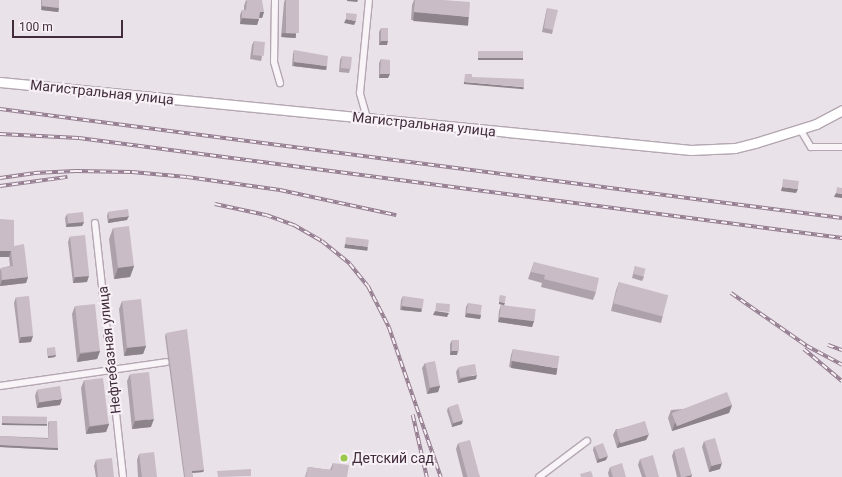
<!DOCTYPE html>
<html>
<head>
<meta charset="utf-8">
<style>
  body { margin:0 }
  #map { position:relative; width:842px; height:477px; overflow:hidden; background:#eae2e9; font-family:Roboto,sans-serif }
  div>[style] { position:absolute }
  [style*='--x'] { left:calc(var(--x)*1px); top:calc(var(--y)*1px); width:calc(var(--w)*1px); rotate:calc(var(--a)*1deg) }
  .roads { filter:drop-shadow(1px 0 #b4a7b2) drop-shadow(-1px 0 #b4a7b2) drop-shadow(0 1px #b4a7b2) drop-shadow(0 -1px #b4a7b2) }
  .street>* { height:6px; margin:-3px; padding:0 3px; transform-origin:3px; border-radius:3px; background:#f8f4f7 }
  .primary>* { height:9px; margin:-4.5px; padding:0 4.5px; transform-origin:4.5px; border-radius:4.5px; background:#fff }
  .rail>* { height:3.5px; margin-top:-1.75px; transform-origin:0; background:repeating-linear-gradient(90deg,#f7f1f6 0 6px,#937c8f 0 12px); box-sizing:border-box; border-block:1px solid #937c8f }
  .wall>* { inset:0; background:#ada2ab }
  .shaded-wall>* { inset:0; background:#8d848b; transform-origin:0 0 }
  .building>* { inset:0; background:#c9bcc7; transform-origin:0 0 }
  .dots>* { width:11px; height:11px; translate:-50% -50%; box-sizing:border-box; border:2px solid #f7f1f6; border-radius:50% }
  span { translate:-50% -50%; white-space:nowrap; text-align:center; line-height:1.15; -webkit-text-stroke:4px #f7f1f6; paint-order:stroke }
  .street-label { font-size:14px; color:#412b3d }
  .poi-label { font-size:14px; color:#412b3d }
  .left { translate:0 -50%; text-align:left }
  .scale { position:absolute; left:12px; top:20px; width:111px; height:18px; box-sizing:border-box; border:2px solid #412b3d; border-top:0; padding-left:5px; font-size:12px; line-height:14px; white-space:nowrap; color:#412b3d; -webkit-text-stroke:3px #f7f1f6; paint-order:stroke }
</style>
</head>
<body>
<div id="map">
  <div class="roads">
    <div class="street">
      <div style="--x:275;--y:0;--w:62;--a:90.9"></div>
      <div style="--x:274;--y:62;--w:22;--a:74"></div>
      <div style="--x:367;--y:118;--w:26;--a:-106"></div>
      <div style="--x:360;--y:93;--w:93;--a:-84.5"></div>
      <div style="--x:800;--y:129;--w:21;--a:59"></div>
      <div style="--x:811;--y:147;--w:31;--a:0"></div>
      <div style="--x:95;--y:223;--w:256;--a:83.7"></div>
      <div style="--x:0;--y:386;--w:168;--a:-8.2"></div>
      <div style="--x:539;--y:477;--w:60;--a:-36.9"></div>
    </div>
    <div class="primary">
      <div style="--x:0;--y:82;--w:694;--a:5.62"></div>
      <div style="--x:691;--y:150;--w:44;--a:-2.6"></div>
      <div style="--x:735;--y:148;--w:21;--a:-14"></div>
      <div style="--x:755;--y:143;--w:64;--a:-17.3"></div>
      <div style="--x:816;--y:124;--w:30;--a:-28"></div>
    </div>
  </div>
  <div class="rail">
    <div style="--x:0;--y:109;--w:849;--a:7.38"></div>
    <div style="--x:0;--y:134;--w:79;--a:2.9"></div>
    <div style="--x:79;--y:138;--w:770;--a:7.47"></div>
    <div style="--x:0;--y:178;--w:34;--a:-8"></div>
    <div style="--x:34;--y:173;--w:42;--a:-2.7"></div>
    <div style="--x:76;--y:171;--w:56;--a:1"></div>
    <div style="--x:132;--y:172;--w:55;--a:5.2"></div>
    <div style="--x:187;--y:177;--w:94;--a:8"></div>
    <div style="--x:280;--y:190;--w:119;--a:12.2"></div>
    <div style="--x:0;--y:186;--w:68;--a:-7.7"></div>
    <div style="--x:215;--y:204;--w:52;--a:12.2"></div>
    <div style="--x:266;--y:215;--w:30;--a:20"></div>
    <div style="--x:294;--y:225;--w:32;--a:30"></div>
    <div style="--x:322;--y:241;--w:36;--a:39"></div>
    <div style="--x:350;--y:264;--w:28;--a:51"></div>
    <div style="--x:368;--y:286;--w:46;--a:62.9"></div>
    <div style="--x:389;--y:327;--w:159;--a:70.9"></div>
    <div style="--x:731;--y:293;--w:93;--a:34.9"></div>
    <div style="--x:807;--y:346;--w:40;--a:28"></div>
    <div style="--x:828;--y:345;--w:15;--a:20"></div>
    <div style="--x:804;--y:349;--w:50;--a:40.1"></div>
    <div style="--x:413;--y:415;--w:64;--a:77.3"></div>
  </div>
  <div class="wall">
    <div style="clip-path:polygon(41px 0,59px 0,58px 12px,41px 10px)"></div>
    <div style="clip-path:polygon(246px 0,264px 12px,262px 18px,259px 18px,257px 25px,240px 24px,240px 15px,242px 10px,244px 10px,244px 6px)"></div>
    <div style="clip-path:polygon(285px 0,299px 0,296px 34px,295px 38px,281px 37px,284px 2px)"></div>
    <div style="clip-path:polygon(414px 0,443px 0,466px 25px,411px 20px,412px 5px)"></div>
    <div style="clip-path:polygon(547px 8px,553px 30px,552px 34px,542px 32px,546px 12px)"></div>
    <div style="clip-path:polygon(381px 28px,387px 45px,379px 45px,379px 32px)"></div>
    <div style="clip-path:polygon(254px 41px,262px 57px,261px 61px,250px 59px,252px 45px)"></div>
    <div style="clip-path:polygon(294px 50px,325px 70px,292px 66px,293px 54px)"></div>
    <div style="clip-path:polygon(342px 56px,350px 69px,349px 73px,339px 72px,340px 60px)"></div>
    <div style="clip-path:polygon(381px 59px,388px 78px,379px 78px,379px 63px)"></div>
    <div style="clip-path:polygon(108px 212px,127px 220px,108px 223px,107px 216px)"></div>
    <div style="clip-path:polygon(67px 214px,84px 222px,82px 226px,66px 227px,65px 218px)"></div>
    <div style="clip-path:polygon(113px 228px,134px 266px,130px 277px,114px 279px,109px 239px)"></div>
    <div style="clip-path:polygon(70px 236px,87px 282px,73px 283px,68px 242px)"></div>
    <div style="clip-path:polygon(14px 246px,28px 277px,26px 283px,0 286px,0 270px,1px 268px,10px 266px,9px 257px,0 257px)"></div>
    <div style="clip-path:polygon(534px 262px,596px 292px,593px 300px,541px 287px,542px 283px,528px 279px)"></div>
    <div style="clip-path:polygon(635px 266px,644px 277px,642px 281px,632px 278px)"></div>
    <div style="clip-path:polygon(619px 282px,663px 315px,661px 323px,611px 311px,616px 290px)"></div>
    <div style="clip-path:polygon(500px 295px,504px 305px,534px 321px,532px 327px,498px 322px,499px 311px,501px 305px,503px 305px,499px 304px)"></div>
    <div style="clip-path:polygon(403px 296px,421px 312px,400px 310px,401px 300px)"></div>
    <div style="clip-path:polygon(16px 297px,31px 342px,19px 343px,14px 303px)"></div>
    <div style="clip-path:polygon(122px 301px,146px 346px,143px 354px,124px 356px,119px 309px)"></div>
    <div style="clip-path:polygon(468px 303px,481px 315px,480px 319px,465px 317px,466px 307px)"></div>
    <div style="clip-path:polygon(75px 306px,100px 351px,97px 359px,77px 362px,72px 314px)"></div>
    <div style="clip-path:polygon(166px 333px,204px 470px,203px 472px,192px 473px,193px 477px,184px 477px,165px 336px)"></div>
    <div style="clip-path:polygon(452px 340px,457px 355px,450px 355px,450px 344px)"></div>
    <div style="clip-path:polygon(47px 348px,56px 355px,55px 357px,48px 358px,47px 350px)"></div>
    <div style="clip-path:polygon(513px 349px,555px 374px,509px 367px,511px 355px)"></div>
    <div style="clip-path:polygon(425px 363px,440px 386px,438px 392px,427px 394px,422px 368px)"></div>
    <div style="clip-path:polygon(458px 368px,476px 379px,458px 383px,456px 372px)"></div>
    <div style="clip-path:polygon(130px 374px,151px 427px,132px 429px,127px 381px)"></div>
    <div style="clip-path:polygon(84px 380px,109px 424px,106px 432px,86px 434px,81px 388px)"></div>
    <div style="clip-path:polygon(37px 390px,60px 405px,37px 408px,35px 396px)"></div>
    <div style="clip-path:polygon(732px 405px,729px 413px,672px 431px,668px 418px,671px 410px)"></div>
    <div style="clip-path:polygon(448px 407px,462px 424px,452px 427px,447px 411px)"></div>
    <div style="clip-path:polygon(49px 421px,58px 450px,0 447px,0 436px,48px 438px,48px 423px)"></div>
    <div style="clip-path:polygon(616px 429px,649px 434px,646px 440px,617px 448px,613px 435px)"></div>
    <div style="clip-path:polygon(704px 441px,720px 469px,709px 472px,702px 447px)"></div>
    <div style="clip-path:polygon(458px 443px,480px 477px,463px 477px,456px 449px)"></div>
    <div style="clip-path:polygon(594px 446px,606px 460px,597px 463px,593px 450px)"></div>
    <div style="clip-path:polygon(674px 450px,692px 475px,691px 477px,677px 477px,672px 456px)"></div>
    <div style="clip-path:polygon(139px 454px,157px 477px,138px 477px,137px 460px)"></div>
    <div style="clip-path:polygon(640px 459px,659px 477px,642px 477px,638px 465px)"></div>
    <div style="clip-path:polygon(96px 460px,114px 477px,96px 477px,94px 466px)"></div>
    <div style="clip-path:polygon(333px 463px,347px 477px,305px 477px,308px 467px,330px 470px)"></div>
    <div style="clip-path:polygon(610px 467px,626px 477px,609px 477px,608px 473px)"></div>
  </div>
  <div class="shaded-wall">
    <div style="clip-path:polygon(347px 0,358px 0,357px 2px,347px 1px)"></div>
    <div style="left:42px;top:6px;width:17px;height:4px;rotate:7deg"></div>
    <div style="clip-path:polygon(260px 12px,264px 12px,262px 18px,258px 18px)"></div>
    <div style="left:414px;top:12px;width:55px;height:9px;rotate:5deg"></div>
    <div style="clip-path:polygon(242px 18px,259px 19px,257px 25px,240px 24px)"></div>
    <div style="clip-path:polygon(346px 19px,356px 21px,354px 25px,344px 23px)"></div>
    <div style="left:282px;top:33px;width:14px;height:4px;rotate:4deg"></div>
    <div style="clip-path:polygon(381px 41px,388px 41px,387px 45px,379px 45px)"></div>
    <div style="left:478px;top:58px;width:45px;height:2px"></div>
    <div style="left:294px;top:62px;width:33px;height:4px;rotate:7deg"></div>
    <div style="clip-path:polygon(380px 74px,390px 74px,388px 78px,379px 78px)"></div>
    <div style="left:464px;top:82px;width:60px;height:2px;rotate:5deg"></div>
    <div style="clip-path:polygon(782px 187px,798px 189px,796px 193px,781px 191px)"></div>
    <div style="clip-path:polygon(836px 193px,842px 194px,842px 198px,834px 197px)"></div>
    <div style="clip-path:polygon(129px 216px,127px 220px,108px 223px,109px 219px)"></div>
    <div style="clip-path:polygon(84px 222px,82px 226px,66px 227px,68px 223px)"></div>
    <div style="left:345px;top:244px;width:23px;height:4px;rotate:7deg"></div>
    <div style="clip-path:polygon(0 251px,11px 251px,9px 257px,0 257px)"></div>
    <div style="clip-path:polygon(134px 266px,130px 277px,114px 279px,118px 268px)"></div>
    <div style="clip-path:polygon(89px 276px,87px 282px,73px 283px,75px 277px)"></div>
    <div style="clip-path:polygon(28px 277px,26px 283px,0 286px,2px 280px)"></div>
    <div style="clip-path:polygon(499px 302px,505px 303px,504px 305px,499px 304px)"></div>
    <div style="left:402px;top:306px;width:20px;height:4px;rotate:6deg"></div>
    <div style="clip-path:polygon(435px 311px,449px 313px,447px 317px,433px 315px)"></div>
    <div style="clip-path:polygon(467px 313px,481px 315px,480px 319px,465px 317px)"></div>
    <div style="clip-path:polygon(500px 317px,534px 321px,532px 327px,498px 322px)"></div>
    <div style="clip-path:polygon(33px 336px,31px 342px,19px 343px,21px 337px)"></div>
    <div style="clip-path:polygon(146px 346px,143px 354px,124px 356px,127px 348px)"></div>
    <div style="clip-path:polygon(100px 351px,97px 359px,77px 362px,80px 354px)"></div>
    <div style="clip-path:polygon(451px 351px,458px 351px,457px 355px,450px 355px)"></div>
    <div style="clip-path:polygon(56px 355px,55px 357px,48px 358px,48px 356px)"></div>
    <div style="left:512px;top:361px;width:46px;height:7px;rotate:9deg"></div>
    <div style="clip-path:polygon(477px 375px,476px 379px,458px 383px,460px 379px)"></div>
    <div style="clip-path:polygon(440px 386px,438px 392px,427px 394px,430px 388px)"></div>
    <div style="clip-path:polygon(62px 399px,60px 405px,37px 408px,39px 402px)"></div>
    <div style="clip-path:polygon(732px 405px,729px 413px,672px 431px,675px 423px)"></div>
    <div style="clip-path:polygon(154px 419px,151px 427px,132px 429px,135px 421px)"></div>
    <div style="clip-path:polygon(463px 420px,462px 424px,452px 427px,453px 423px)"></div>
    <div style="left:2px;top:423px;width:45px;height:2px;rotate:1deg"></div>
    <div style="clip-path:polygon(109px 424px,106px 432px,86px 434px,89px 427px)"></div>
    <div style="clip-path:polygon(649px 434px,646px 440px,617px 448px,619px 442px)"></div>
    <div style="left:0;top:445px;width:58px;height:2px;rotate:3deg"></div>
    <div style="clip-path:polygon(608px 456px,606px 460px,597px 463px,598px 459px)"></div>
    <div style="clip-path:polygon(722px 463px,720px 469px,709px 472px,711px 466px)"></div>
    <div style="clip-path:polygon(204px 470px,203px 472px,191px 473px,192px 471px)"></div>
    <div style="clip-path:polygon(692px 475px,691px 477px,684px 477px)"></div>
  </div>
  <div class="building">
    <div style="clip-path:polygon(42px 0,59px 0,59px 8px,42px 6px)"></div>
    <div style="clip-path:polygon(247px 0,262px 0,264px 12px,260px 12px,259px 19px,242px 18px,242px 10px,246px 10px)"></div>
    <div style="left:286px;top:0;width:13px;height:33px"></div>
    <div style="clip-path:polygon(415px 0,443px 0,470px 2px,469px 17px,414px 12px)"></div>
    <div style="clip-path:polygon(547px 8px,558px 10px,553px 30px,544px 28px)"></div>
    <div style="clip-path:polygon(346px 13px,357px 14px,356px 21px,346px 19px)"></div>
    <div style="left:381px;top:28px;width:7px;height:13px"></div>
    <div style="left:254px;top:41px;width:11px;height:14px;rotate:5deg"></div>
    <div style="clip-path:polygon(294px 50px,328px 56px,327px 66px,294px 62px)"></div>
    <div style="left:478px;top:51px;width:45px;height:7px"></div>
    <div style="left:342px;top:56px;width:10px;height:12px;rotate:6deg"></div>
    <div style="clip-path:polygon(381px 59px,390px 60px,390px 74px,380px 74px)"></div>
    <div style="clip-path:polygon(465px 74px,472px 74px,472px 77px,524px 79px,524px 87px,464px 82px)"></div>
    <div style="left:783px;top:179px;width:16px;height:8px;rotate:7deg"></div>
    <div style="clip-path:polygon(837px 187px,842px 188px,842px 194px,836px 193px)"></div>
    <div style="left:128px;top:209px;width:7px;height:20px;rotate:82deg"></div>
    <div style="left:83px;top:212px;width:10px;height:16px;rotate:84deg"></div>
    <div style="clip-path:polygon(0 219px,14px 220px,14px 246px,24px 244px,28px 277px,2px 280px,1px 268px,13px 266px,11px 251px,0 251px)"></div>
    <div style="left:129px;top:226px;width:40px;height:16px;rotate:83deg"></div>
    <div style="left:85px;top:235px;width:41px;height:15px;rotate:84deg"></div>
    <div style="left:346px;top:237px;width:23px;height:7px;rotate:7deg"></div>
    <div style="clip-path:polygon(534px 262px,599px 278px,596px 292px,544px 279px,545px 275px,531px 272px)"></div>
    <div style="left:635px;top:266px;width:11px;height:8px;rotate:15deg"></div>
    <div style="left:619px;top:282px;width:51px;height:22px;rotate:15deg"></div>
    <div style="left:500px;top:295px;width:6px;height:7px;rotate:9deg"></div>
    <div style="left:29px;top:296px;width:40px;height:13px;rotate:84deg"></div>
    <div style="left:403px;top:296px;width:21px;height:10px;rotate:8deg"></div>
    <div style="left:141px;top:299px;width:47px;height:19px;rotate:84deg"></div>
    <div style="left:436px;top:303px;width:14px;height:8px;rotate:4deg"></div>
    <div style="left:468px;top:303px;width:14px;height:10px;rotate:8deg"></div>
    <div style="left:95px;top:304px;width:47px;height:20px;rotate:84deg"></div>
    <div style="left:501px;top:305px;width:35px;height:12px;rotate:7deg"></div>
    <div style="clip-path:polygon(187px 329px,204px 470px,192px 471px,193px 477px,185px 477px,166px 333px)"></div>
    <div style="left:452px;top:340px;width:7px;height:11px"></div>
    <div style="left:55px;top:347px;width:8px;height:8px;rotate:83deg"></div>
    <div style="left:513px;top:349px;width:47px;height:12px;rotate:9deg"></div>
    <div style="left:435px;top:361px;width:25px;height:10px;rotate:79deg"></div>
    <div style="left:475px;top:364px;width:11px;height:17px;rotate:80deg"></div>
    <div style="left:149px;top:372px;width:47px;height:19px;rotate:84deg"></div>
    <div style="left:103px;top:378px;width:46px;height:19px;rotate:83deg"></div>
    <div style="left:60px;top:386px;width:13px;height:23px;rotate:81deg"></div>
    <div style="left:727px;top:392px;width:14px;height:59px;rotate:69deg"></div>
    <div style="left:458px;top:404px;width:17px;height:10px;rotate:73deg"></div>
    <div style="left:2px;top:416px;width:45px;height:7px;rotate:1deg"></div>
    <div style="clip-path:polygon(49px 421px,57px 421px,58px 448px,0 445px,0 436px,48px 439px)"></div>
    <div style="left:645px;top:421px;width:14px;height:30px;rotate:73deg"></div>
    <div style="left:715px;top:438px;width:26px;height:11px;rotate:74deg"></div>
    <div style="left:470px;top:440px;width:38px;height:12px;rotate:75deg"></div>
    <div style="left:603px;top:443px;width:14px;height:9px;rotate:69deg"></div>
    <div style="clip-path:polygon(684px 447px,692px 475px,684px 477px,681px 477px,674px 450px)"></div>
    <div style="left:154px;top:452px;width:25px;height:15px;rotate:83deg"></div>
    <div style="clip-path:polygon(653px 455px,659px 477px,646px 477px,640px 459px)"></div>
    <div style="left:112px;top:458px;width:19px;height:16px;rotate:84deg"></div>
    <div style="clip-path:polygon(333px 463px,349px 465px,347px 477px,306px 477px,308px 467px,332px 470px)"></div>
    <div style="clip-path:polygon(622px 463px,626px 477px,613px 477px,610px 467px)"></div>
    <div style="clip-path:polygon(251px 469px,251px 476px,218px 477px,217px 471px)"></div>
    <div style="clip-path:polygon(591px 471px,593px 477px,581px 477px,580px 474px)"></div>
  </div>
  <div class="dots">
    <div style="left:344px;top:458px;background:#9ac94d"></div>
  </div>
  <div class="street-label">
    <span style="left:102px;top:92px;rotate:6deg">Магистральная улица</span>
    <span style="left:424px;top:124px;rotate:6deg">Магистральная улица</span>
    <span style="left:109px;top:350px;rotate:-96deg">Нефтебазная улица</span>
  </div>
  <div class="poi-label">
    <span class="left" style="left:352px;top:458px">Детский сад</span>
  </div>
  <div class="scale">100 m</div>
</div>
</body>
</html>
